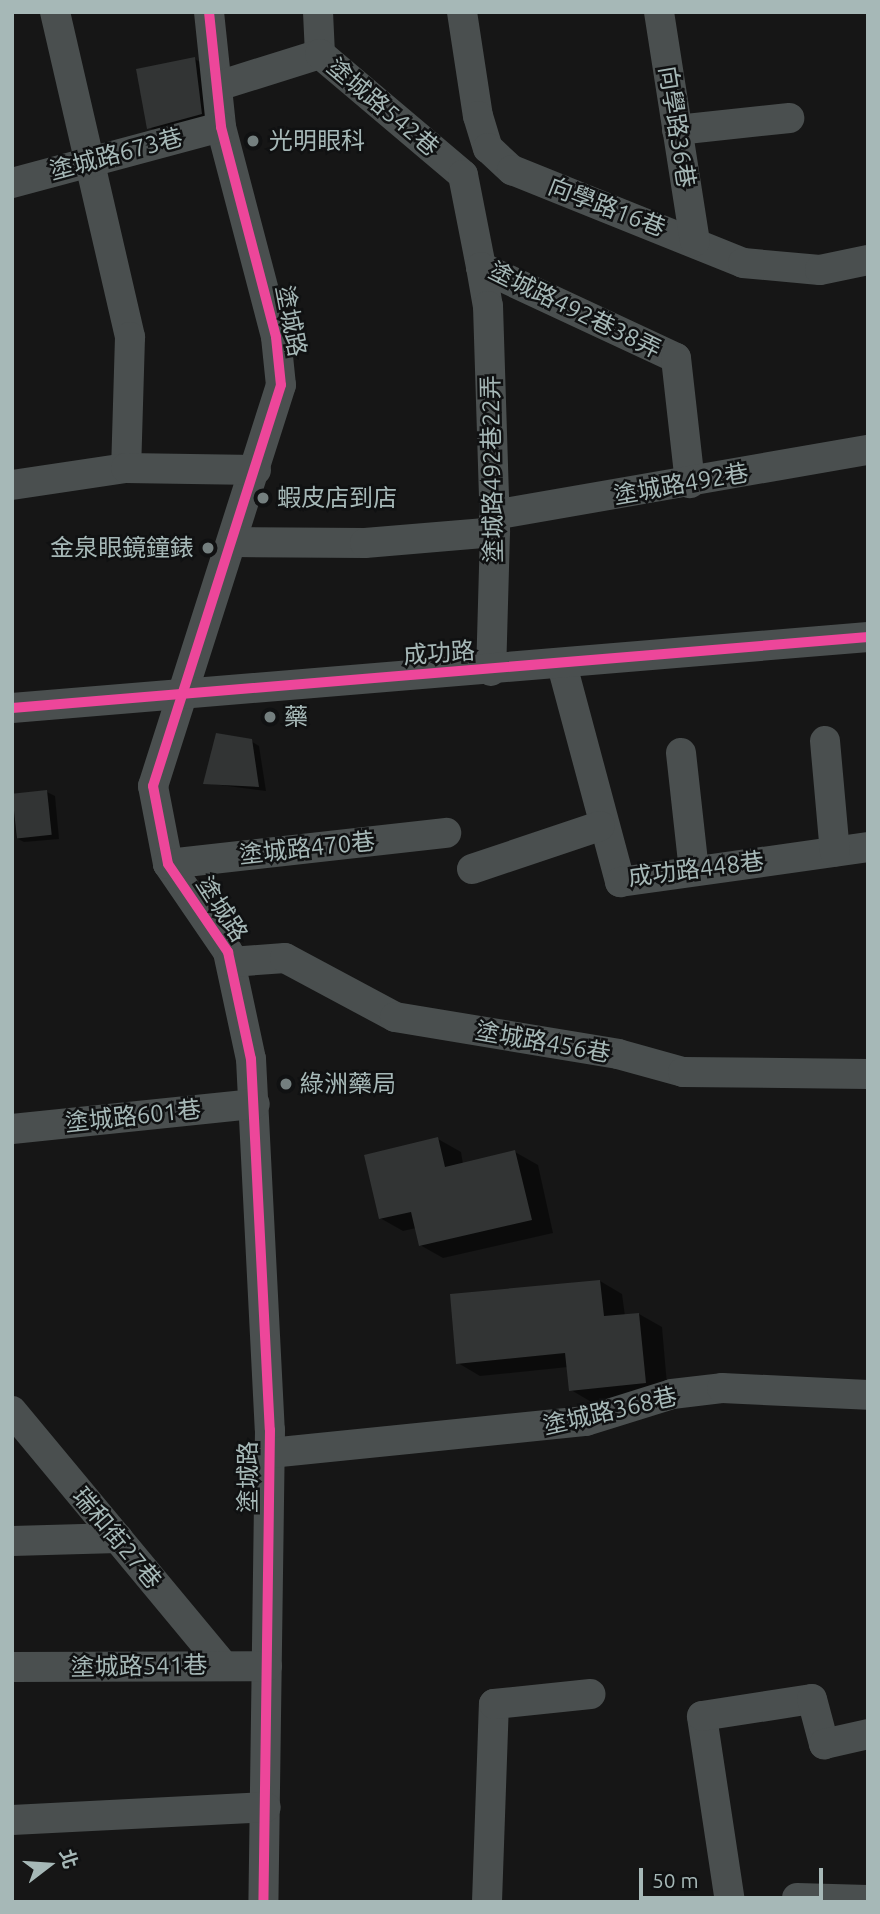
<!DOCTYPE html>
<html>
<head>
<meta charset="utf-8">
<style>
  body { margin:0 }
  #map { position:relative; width:880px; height:1914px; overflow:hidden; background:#161616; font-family:Ubuntu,"Noto Sans TC",sans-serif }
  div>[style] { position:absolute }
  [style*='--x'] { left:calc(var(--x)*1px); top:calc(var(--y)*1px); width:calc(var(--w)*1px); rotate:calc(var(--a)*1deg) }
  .shadow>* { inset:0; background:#0007 }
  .building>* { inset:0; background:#323434; transform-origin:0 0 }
  .minor>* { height:30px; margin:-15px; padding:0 15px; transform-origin:15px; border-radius:15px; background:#4a4f4f }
  .cycleway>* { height:10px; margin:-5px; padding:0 5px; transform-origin:5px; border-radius:5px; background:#ed469a }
  .dots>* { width:19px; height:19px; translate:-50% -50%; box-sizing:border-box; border:4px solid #101112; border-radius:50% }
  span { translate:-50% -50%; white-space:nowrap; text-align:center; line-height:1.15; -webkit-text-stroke:5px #101112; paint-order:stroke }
  .street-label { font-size:24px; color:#a6b8b7 }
  .poi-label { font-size:24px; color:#a6b8b7 }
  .left { translate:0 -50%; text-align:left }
  .right { translate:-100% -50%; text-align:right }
  .frame { position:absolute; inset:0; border:14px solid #a6b8b7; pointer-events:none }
  .north { position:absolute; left:14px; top:1830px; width:70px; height:70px; -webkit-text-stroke:5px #101112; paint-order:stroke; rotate:73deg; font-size:19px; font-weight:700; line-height:28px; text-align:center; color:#a6b8b7 }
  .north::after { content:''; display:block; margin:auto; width:24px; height:32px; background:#a6b8b7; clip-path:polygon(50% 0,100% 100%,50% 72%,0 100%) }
  .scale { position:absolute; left:639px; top:1868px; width:184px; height:32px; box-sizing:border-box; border:4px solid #a6b8b7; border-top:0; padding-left:9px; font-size:21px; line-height:24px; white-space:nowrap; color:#a6b8b7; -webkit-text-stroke:5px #101112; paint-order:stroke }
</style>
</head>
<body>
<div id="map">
  <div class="shadow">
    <div style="clip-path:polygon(195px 59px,203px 64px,209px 118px,157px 132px,149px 127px)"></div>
    <div style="clip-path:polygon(251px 741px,259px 746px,266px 791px,205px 783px)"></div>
    <div style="clip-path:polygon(47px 792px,55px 796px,59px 839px,24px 842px,16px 838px,12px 795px)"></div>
    <div style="clip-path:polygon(438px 1139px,461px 1152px,463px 1164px,515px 1152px,538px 1165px,553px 1233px,443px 1258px,420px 1245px,416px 1228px,403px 1231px,380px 1218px)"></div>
    <div style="clip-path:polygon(600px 1281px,622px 1294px,625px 1316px,639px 1314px,662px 1327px,668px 1396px,593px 1403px,571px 1390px,568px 1367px,480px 1376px,458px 1363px)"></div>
  </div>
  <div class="building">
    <div style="clip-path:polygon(195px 57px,202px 114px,147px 129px,136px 69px)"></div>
    <div style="clip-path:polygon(216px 733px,252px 739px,259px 787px,203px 784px)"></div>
    <div style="left:47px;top:790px;width:45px;height:35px;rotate:84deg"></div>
    <div style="clip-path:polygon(438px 1137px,445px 1167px,515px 1150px,532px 1220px,419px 1246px,411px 1212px,379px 1219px,364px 1155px)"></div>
    <div style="clip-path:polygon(600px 1280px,604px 1316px,639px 1313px,646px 1383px,569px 1391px,565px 1353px,456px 1364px,450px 1294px)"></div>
  </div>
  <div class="minor">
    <div style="--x:55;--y:12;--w:334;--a:77"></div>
    <div style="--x:130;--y:337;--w:131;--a:91.7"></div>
    <div style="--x:209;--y:12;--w:116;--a:84"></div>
    <div style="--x:221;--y:127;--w:217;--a:75.3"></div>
    <div style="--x:276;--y:337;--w:48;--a:84.1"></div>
    <div style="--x:281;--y:385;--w:421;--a:107.7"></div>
    <div style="--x:153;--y:786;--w:79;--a:79.1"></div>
    <div style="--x:168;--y:864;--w:107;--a:55.7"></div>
    <div style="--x:228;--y:952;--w:109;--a:77.9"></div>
    <div style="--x:251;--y:1059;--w:371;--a:87.1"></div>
    <div style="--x:270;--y:1430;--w:472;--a:90.8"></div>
    <div style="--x:318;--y:12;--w:42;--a:87.3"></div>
    <div style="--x:462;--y:12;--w:105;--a:81.3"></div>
    <div style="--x:478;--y:116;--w:34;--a:73"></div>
    <div style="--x:488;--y:148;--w:33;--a:43"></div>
    <div style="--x:512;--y:170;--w:249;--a:21.9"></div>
    <div style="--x:743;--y:263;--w:77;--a:5.2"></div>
    <div style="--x:820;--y:270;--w:49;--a:-11.8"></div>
    <div style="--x:659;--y:12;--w:232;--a:81.1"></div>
    <div style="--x:218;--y:86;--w:107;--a:-17.4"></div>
    <div style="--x:320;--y:54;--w:187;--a:40.2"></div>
    <div style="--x:463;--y:175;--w:94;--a:78.9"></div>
    <div style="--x:481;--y:267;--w:215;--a:25"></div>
    <div style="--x:676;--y:358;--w:126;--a:83.6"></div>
    <div style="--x:677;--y:130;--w:113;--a:-6.1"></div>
    <div style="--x:12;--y:183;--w:216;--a:-15"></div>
    <div style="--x:481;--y:267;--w:40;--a:80"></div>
    <div style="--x:488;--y:306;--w:226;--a:88.2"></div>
    <div style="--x:495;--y:532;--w:139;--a:91.6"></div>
    <div style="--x:12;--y:485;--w:115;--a:-8.5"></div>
    <div style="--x:126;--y:468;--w:130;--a:0.9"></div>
    <div style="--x:494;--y:515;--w:380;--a:-9.9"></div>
    <div style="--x:234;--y:542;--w:131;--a:0.4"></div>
    <div style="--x:365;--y:543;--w:130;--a:-4.8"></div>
    <div style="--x:562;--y:665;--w:225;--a:75"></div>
    <div style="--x:620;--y:882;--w:250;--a:-8"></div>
    <div style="--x:12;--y:708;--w:859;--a:-4.74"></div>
    <div style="--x:825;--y:741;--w:111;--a:84.9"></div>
    <div style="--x:681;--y:753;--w:118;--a:83.7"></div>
    <div style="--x:168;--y:864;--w:280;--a:-6.4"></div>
    <div style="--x:472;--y:869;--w:135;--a:-18.6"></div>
    <div style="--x:231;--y:962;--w:54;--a:-4.2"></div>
    <div style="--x:285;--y:958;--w:125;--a:28.2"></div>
    <div style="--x:395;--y:1017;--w:226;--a:9.4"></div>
    <div style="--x:618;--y:1054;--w:67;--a:15.5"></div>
    <div style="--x:683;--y:1072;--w:185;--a:0.6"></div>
    <div style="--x:12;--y:1129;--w:244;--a:-5.9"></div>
    <div style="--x:12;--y:1411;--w:330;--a:50.3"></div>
    <div style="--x:270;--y:1453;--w:318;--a:-5.8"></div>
    <div style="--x:586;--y:1421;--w:90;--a:-17.4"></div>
    <div style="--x:672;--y:1394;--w:50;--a:-6.8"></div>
    <div style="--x:722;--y:1388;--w:146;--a:2.7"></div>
    <div style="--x:12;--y:1541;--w:106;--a:-1.6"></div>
    <div style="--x:12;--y:1667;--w:255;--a:-0.2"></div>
    <div style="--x:12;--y:1820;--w:254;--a:-2.9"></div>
    <div style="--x:797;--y:1898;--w:71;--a:1.6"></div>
    <div style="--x:487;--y:1902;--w:198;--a:-88"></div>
    <div style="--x:494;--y:1704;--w:97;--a:-5.9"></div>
    <div style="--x:730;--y:1902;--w:188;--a:-98.6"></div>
    <div style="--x:702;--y:1716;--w:111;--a:-8.8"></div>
    <div style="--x:812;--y:1699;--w:47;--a:75.1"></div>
    <div style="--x:824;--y:1744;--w:45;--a:-12.8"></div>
  </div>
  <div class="cycleway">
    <div style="--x:209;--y:12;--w:116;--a:84"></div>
    <div style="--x:221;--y:127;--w:217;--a:75.3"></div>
    <div style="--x:276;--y:337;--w:48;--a:84.1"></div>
    <div style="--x:281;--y:385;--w:421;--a:107.7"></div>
    <div style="--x:153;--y:786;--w:79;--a:79.1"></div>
    <div style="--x:168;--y:864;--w:107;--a:55.7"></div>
    <div style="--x:228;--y:952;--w:109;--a:77.9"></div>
    <div style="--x:251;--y:1059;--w:371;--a:87.1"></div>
    <div style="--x:270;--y:1430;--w:472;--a:90.8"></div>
    <div style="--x:12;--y:708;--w:859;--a:-4.74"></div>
  </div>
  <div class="dots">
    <div style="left:253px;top:141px;background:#747f7f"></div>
    <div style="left:263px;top:498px;background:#747f7f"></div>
    <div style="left:208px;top:548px;background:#747f7f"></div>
    <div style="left:270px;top:717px;background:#747f7f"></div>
    <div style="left:286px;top:1084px;background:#747f7f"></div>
  </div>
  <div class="street-label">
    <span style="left:383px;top:107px;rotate:40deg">塗城路542巷</span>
    <span style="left:677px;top:127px;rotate:81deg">向學路36巷</span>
    <span style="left:116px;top:154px;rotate:-15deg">塗城路673巷</span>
    <span style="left:607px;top:207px;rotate:21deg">向學路16巷</span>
    <span style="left:575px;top:310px;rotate:26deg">塗城路492巷38弄</span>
    <span style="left:291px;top:321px;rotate:79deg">塗城路</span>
    <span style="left:492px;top:469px;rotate:-91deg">塗城路492巷22弄</span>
    <span style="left:681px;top:484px;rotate:-10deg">塗城路492巷</span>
    <span style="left:439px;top:653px;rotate:-4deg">成功路</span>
    <span style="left:307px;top:848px;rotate:-6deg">塗城路470巷</span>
    <span style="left:696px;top:869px;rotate:-7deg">成功路448巷</span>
    <span style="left:222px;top:909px;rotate:57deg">塗城路</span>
    <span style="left:543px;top:1042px;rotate:10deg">塗城路456巷</span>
    <span style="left:133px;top:1116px;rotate:-6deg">塗城路601巷</span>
    <span style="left:610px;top:1411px;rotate:-13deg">塗城路368巷</span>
    <span style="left:248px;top:1477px;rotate:-90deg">塗城路</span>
    <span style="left:117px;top:1538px;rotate:50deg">瑞和街27巷</span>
    <span style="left:139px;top:1666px;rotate:-1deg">塗城路541巷</span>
  </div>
  <div class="poi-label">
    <span class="left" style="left:269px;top:141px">光明眼科</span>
    <span class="left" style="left:277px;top:498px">蝦皮店到店</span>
    <span class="right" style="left:194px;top:548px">金泉眼鏡鐘錶</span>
    <span class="left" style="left:284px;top:717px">藥</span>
    <span class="left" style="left:300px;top:1084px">綠洲藥局</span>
  </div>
  <div class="frame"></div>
  <div class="north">北</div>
  <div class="scale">50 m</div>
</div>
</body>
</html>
